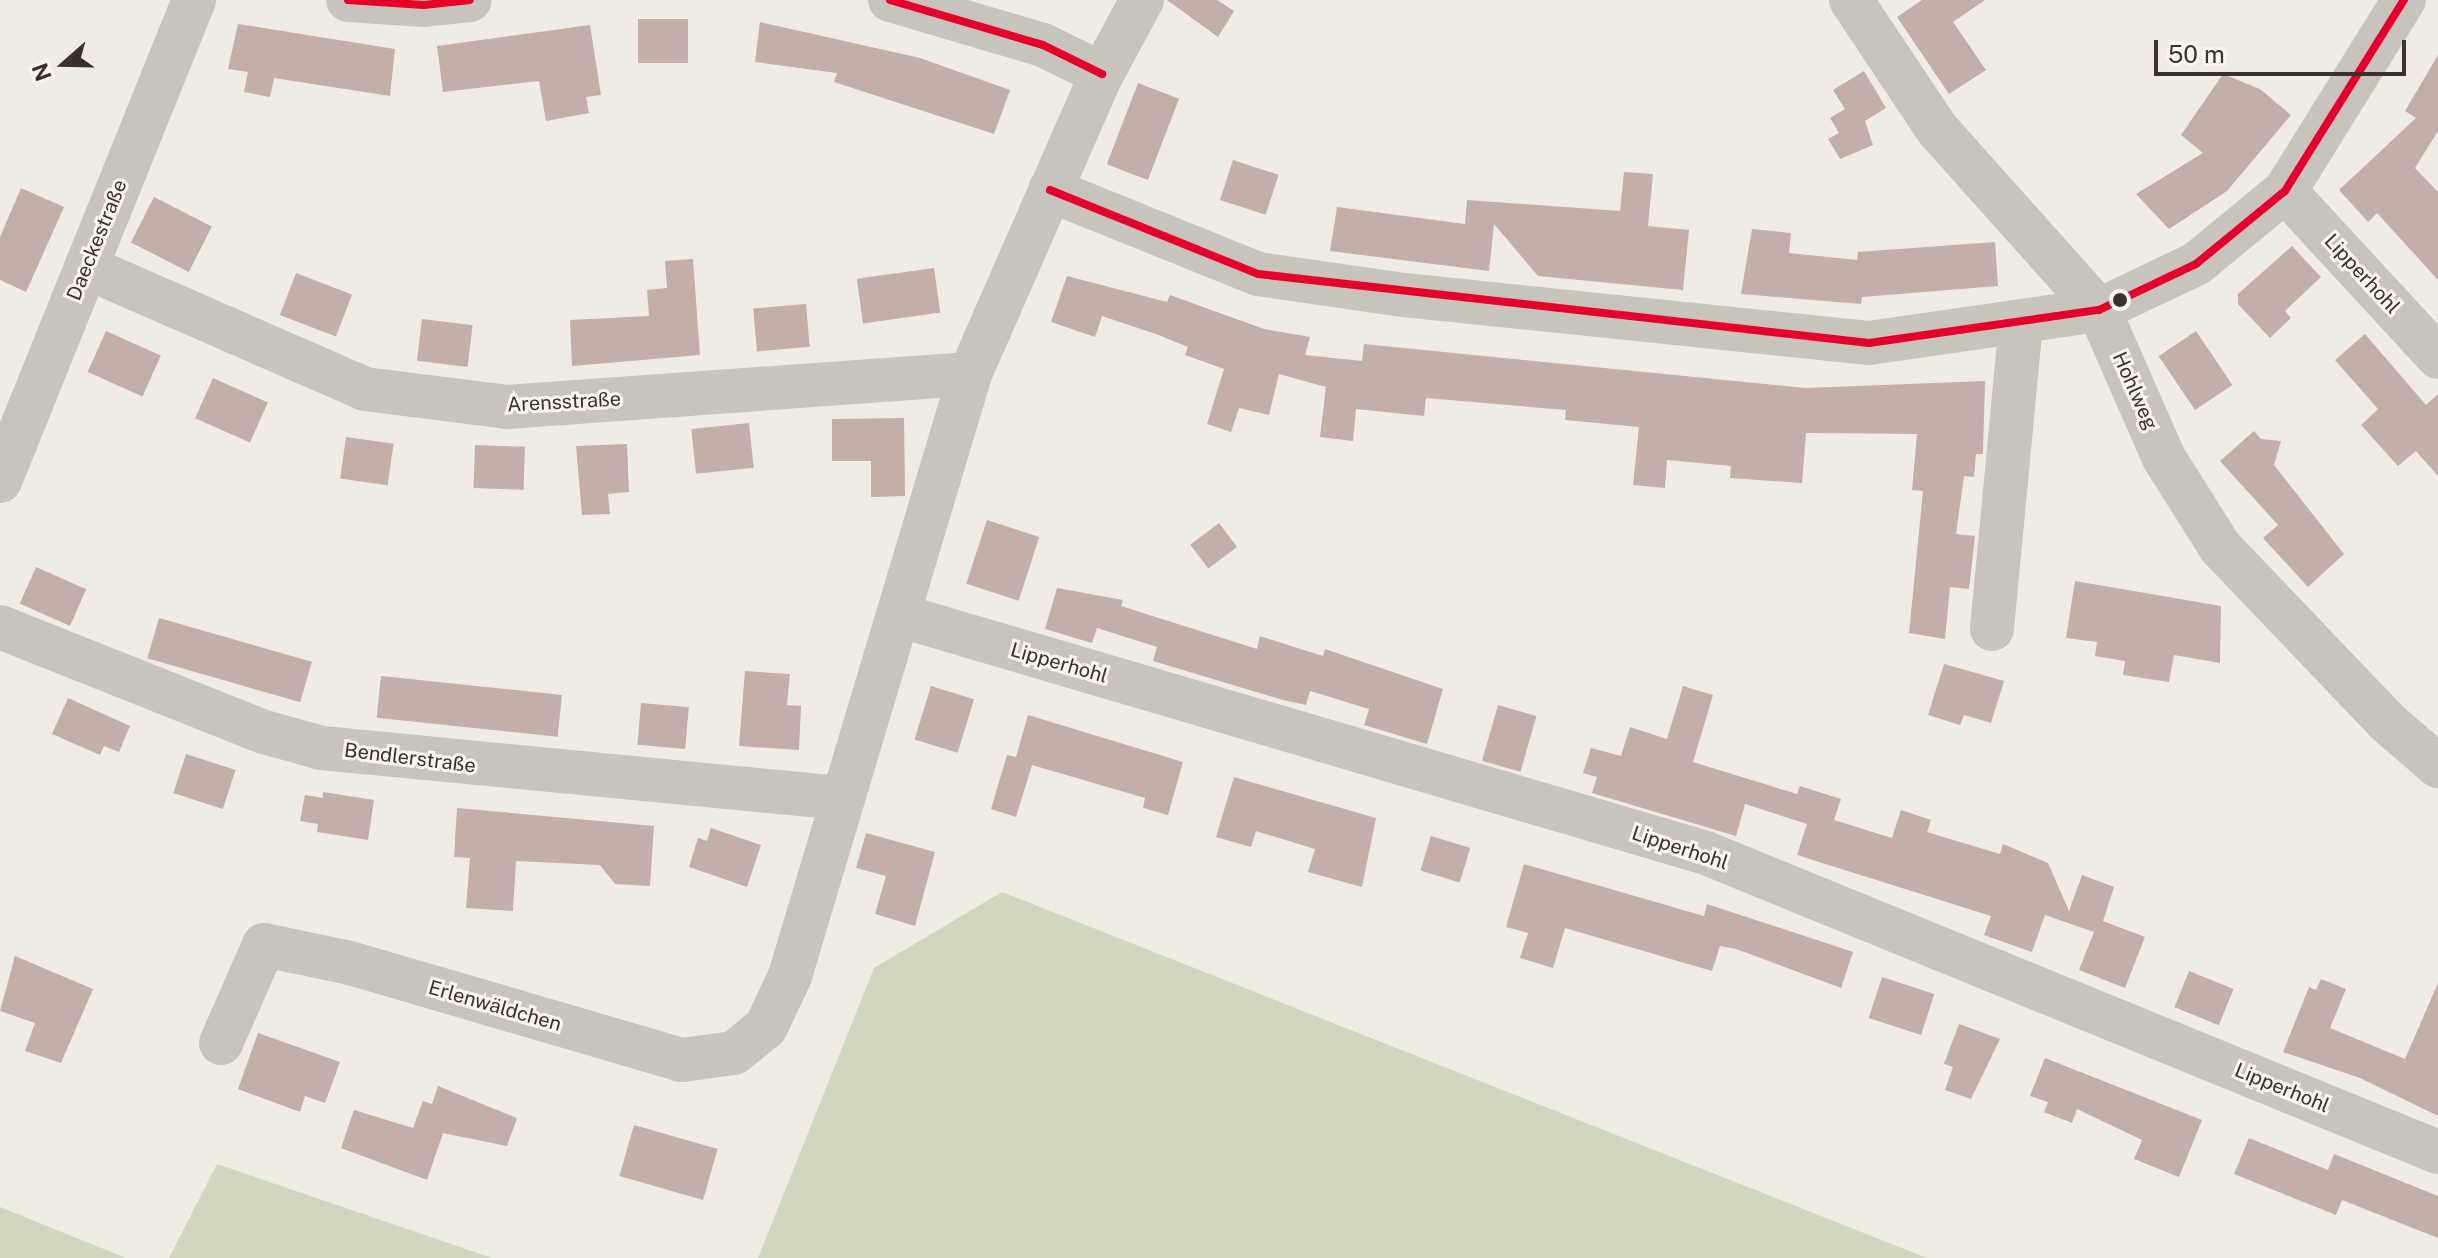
<!DOCTYPE html>
<html>
<head>
<meta charset="utf-8">
<style>
  body { margin:0 }
  #map { position:relative; width:2438px; height:1258px; overflow:hidden; background:#f0ebe5; font-family:"Public Sans",sans-serif }
  div>[style] { position:absolute }
  [style*='--x'] { left:calc(var(--x)*1px); top:calc(var(--y)*1px); width:calc(var(--w)*1px); rotate:calc(var(--a)*1deg) }
  .green>* { inset:0; background:#d1d6bf }
  .building>* { inset:0; background:#c3afa7; transform-origin:0 0 }
  .minor>* { height:44px; margin:-22px; padding:0 22px; transform-origin:22px; border-radius:22px; background:#c9c3be }
  .bus-1>* { height:8px; margin:-4px; padding:0 4px; transform-origin:4px; border-radius:4px; background:#e4002b }
  .dots>* { width:22px; height:22px; translate:-50% -50%; box-sizing:border-box; border:4px solid #fbf5ee; border-radius:50% }
  span { translate:-50% -50%; white-space:nowrap; text-align:center; line-height:1.15; -webkit-text-stroke:6px #fbf5ee; paint-order:stroke }
  .street-label { font-size:20px; color:#3b302b }
  .north { position:absolute; left:24px; top:24px; width:80px; height:80px; -webkit-text-stroke:6px #fbf5ee; paint-order:stroke; rotate:250deg; font-size:22px; font-weight:700; line-height:32px; text-align:center; color:#3b302b }
  .north::after { content:''; display:block; margin:auto; width:28px; height:36px; background:#3b302b; clip-path:polygon(50% 0,100% 100%,50% 72%,0 100%) }
  .scale { position:absolute; left:2154px; top:40px; width:252px; height:36px; box-sizing:border-box; border:4px solid #3b302b; border-top:0; padding-left:10px; font-size:24px; line-height:28px; white-space:nowrap; color:#3b302b; -webkit-text-stroke:6px #fbf5ee; paint-order:stroke }
</style>
</head>
<body>
<div id="map">
  <div class="green">
    <div style="clip-path:polygon(1002px 892px,1927px 1258px,758px 1258px,874px 968px)"></div>
    <div style="clip-path:polygon(217px 1164px,492px 1258px,169px 1258px)"></div>
    <div style="clip-path:polygon(0 1207px,126px 1258px,0 1258px)"></div>
  </div>
  <div class="building">
    <div style="clip-path:polygon(1167px 0,1217px 0,1234px 11px,1218px 37px)"></div>
    <div style="clip-path:polygon(1922px 0,1985px 0,1953px 22px,1986px 70px,1949px 94px,1897px 17px)"></div>
    <div style="left:688px;top:19px;width:44px;height:50px;rotate:90deg"></div>
    <div style="clip-path:polygon(760px 22px,920px 58px,1010px 90px,994px 134px,834px 82px,837px 73px,755px 62px)"></div>
    <div style="clip-path:polygon(238px 24px,395px 49px,390px 96px,274px 78px,270px 97px,244px 92px,248px 72px,228px 69px)"></div>
    <div style="clip-path:polygon(590px 25px,601px 95px,586px 97px,589px 113px,546px 121px,539px 81px,443px 92px,437px 46px)"></div>
    <div style="clip-path:polygon(2438px 55px,2438px 131px,2415px 168px,2438px 192px,2438px 280px,2377px 213px,2368px 222px,2339px 190px,2416px 118px,2405px 111px)"></div>
    <div style="clip-path:polygon(1864px 71px,1886px 108px,1865px 121px,1873px 145px,1840px 159px,1828px 139px,1839px 133px,1830px 118px,1845px 109px,1833px 90px)"></div>
    <div style="clip-path:polygon(2223px 74px,2260px 89px,2291px 115px,2227px 191px,2169px 229px,2136px 194px,2203px 153px,2181px 135px)"></div>
    <div style="left:1138px;top:83px;width:44px;height:87px;rotate:21deg"></div>
    <div style="left:1233px;top:160px;width:48px;height:42px;rotate:18deg"></div>
    <div style="clip-path:polygon(1624px 172px,1653px 174px,1648px 226px,1689px 230px,1683px 290px,1538px 276px,1494px 224px,1489px 271px,1330px 251px,1337px 207px,1465px 224px,1467px 200px,1620px 211px)"></div>
    <div style="clip-path:polygon(21px 188px,64px 207px,26px 292px,0 280px,0 237px)"></div>
    <div style="left:154px;top:197px;width:65px;height:51px;rotate:27deg"></div>
    <div style="clip-path:polygon(1752px 229px,1791px 233px,1789px 253px,1857px 260px,1858px 252px,1995px 242px,1998px 286px,1862px 297px,1861px 304px,1741px 294px)"></div>
    <div style="clip-path:polygon(2292px 246px,2321px 277px,2285px 311px,2291px 318px,2270px 338px,2238px 304px,2238px 294px)"></div>
    <div style="clip-path:polygon(693px 259px,700px 355px,572px 366px,570px 320px,649px 316px,647px 290px,667px 288px,665px 261px)"></div>
    <div style="left:934px;top:268px;width:45px;height:78px;rotate:82deg"></div>
    <div style="left:296px;top:273px;width:60px;height:45px;rotate:21deg"></div>
    <div style="clip-path:polygon(1067px 276px,1167px 302px,1170px 295px,1264px 329px,1310px 337px,1305px 355px,1362px 361px,1364px 344px,1806px 388px,1985px 381px,1983px 454px,1976px 454px,1974px 477px,1964px 476px,1956px 534px,1975px 536px,1969px 589px,1950px 587px,1945px 639px,1909px 633px,1923px 491px,1912px 490px,1917px 434px,1806px 433px,1802px 483px,1730px 478px,1731px 466px,1667px 460px,1665px 488px,1633px 485px,1639px 427px,1565px 420px,1566px 410px,1426px 398px,1424px 416px,1356px 409px,1353px 441px,1320px 437px,1326px 387px,1279px 374px,1269px 415px,1239px 408px,1231px 432px,1207px 424px,1224px 369px,1185px 355px,1188px 347px,1156px 334px,1102px 316px,1095px 337px,1051px 322px)"></div>
    <div style="left:806px;top:304px;width:43px;height:53px;rotate:85deg"></div>
    <div style="left:422px;top:319px;width:51px;height:42px;rotate:7deg"></div>
    <div style="left:106px;top:331px;width:60px;height:45px;rotate:24deg"></div>
    <div style="left:2196px;top:331px;width:65px;height:45px;rotate:56deg"></div>
    <div style="clip-path:polygon(2365px 334px,2426px 405px,2438px 394px,2438px 476px,2416px 451px,2398px 466px,2361px 425px,2378px 409px,2335px 360px)"></div>
    <div style="left:213px;top:378px;width:60px;height:44px;rotate:24deg"></div>
    <div style="clip-path:polygon(904px 418px,905px 496px,871px 497px,871px 461px,832px 461px,832px 419px)"></div>
    <div style="left:749px;top:423px;width:45px;height:58px;rotate:84deg"></div>
    <div style="clip-path:polygon(2254px 431px,2261px 439px,2281px 441px,2274px 465px,2344px 554px,2308px 587px,2263px 538px,2278px 525px,2220px 461px)"></div>
    <div style="left:346px;top:437px;width:48px;height:42px;rotate:8deg"></div>
    <div style="clip-path:polygon(627px 444px,629px 492px,608px 494px,610px 514px,582px 515px,576px 446px)"></div>
    <div style="left:475px;top:445px;width:50px;height:43px;rotate:2deg"></div>
    <div style="left:987px;top:520px;width:55px;height:67px;rotate:18deg"></div>
    <div style="left:1219px;top:523px;width:30px;height:36px;rotate:53deg"></div>
    <div style="left:36px;top:567px;width:55px;height:40px;rotate:24deg"></div>
    <div style="clip-path:polygon(2075px 581px,2221px 606px,2220px 663px,2174px 655px,2169px 682px,2123px 675px,2125px 661px,2095px 656px,2097px 642px,2066px 638px)"></div>
    <div style="clip-path:polygon(1057px 588px,1123px 600px,1121px 606px,1257px 649px,1260px 636px,1323px 656px,1325px 649px,1443px 689px,1427px 744px,1364px 725px,1369px 709px,1310px 691px,1306px 705px,1283px 700px,1153px 661px,1157px 647px,1097px 628px,1092px 643px,1045px 629px)"></div>
    <div style="left:159px;top:618px;width:159px;height:42px;rotate:16deg"></div>
    <div style="clip-path:polygon(1944px 664px,2004px 681px,1991px 723px,1964px 715px,1960px 725px,1928px 715px)"></div>
    <div style="clip-path:polygon(745px 671px,790px 674px,787px 705px,801px 706px,799px 750px,739px 746px)"></div>
    <div style="left:381px;top:676px;width:182px;height:42px;rotate:6deg"></div>
    <div style="left:931px;top:686px;width:45px;height:56px;rotate:17deg"></div>
    <div style="clip-path:polygon(1683px 686px,1713px 695px,1693px 762px,1797px 794px,1800px 786px,1841px 799px,1834px 820px,1892px 838px,1901px 810px,1931px 820px,1927px 832px,2000px 854px,2003px 844px,2048px 863px,2069px 911px,2082px 875px,2114px 887px,2103px 921px,2145px 937px,2125px 988px,2079px 970px,2094px 932px,2045px 915px,2032px 952px,1984px 935px,1991px 916px,1797px 855px,1807px 824px,1745px 804px,1736px 836px,1592px 793px,1597px 777px,1583px 773px,1591px 748px,1621px 756px,1630px 727px,1667px 739px)"></div>
    <div style="clip-path:polygon(68px 698px,130px 726px,119px 752px,104px 746px,100px 755px,52px 734px)"></div>
    <div style="left:641px;top:703px;width:48px;height:42px;rotate:5deg"></div>
    <div style="left:1498px;top:705px;width:40px;height:58px;rotate:16deg"></div>
    <div style="clip-path:polygon(1028px 715px,1183px 762px,1168px 815px,1143px 808px,1145px 798px,1032px 765px,1016px 817px,991px 809px,1007px 755px,1016px 757px)"></div>
    <div style="left:186px;top:754px;width:52px;height:41px;rotate:18deg"></div>
    <div style="clip-path:polygon(1234px 777px,1376px 818px,1362px 887px,1308px 872px,1315px 849px,1256px 831px,1251px 847px,1216px 837px)"></div>
    <div style="clip-path:polygon(323px 792px,374px 800px,368px 840px,317px 832px,318px 824px,300px 821px,305px 795px,323px 798px)"></div>
    <div style="clip-path:polygon(457px 808px,654px 826px,650px 886px,615px 884px,600px 865px,516px 861px,513px 911px,466px 908px,470px 858px,454px 857px)"></div>
    <div style="clip-path:polygon(711px 828px,761px 845px,747px 887px,689px 867px,698px 838px,707px 841px)"></div>
    <div style="clip-path:polygon(866px 833px,935px 852px,915px 926px,875px 914px,886px 876px,856px 868px)"></div>
    <div style="left:1431px;top:836px;width:41px;height:36px;rotate:17deg"></div>
    <div style="clip-path:polygon(1524px 864px,1704px 916px,1707px 904px,1853px 952px,1841px 988px,1736px 949px,1720px 946px,1712px 971px,1565px 928px,1553px 968px,1520px 958px,1528px 933px,1506px 927px)"></div>
    <div style="clip-path:polygon(15px 956px,93px 989px,61px 1063px,25px 1051px,35px 1023px,0 1011px)"></div>
    <div style="left:2189px;top:971px;width:48px;height:39px;rotate:22deg"></div>
    <div style="left:1882px;top:977px;width:55px;height:43px;rotate:18deg"></div>
    <div style="clip-path:polygon(2321px 979px,2346px 989px,2330px 1028px,2405px 1059px,2438px 983px,2438px 1116px,2360px 1078px,2283px 1052px,2309px 987px,2316px 990px)"></div>
    <div style="clip-path:polygon(1959px 1024px,2000px 1039px,1971px 1099px,1945px 1090px,1953px 1067px,1944px 1064px)"></div>
    <div style="clip-path:polygon(258px 1033px,340px 1062px,325px 1103px,305px 1096px,300px 1112px,238px 1089px)"></div>
    <div style="clip-path:polygon(2045px 1058px,2202px 1120px,2179px 1177px,2134px 1159px,2142px 1140px,2077px 1109px,2072px 1123px,2044px 1112px,2048px 1102px,2030px 1096px)"></div>
    <div style="clip-path:polygon(438px 1086px,517px 1118px,507px 1146px,443px 1133px,427px 1180px,341px 1148px,354px 1110px,413px 1128px,423px 1101px,432px 1104px)"></div>
    <div style="left:634px;top:1125px;width:87px;height:53px;rotate:16deg"></div>
    <div style="clip-path:polygon(2249px 1138px,2328px 1170px,2334px 1154px,2438px 1196px,2438px 1238px,2342px 1200px,2336px 1215px,2234px 1174px)"></div>
  </div>
  <div class="minor">
    <div style="--x:348;--y:0;--w:76;--a:3.8"></div>
    <div style="--x:424;--y:5;--w:46;--a:-6.2"></div>
    <div style="--x:890;--y:0;--w:159;--a:16.4"></div>
    <div style="--x:1043;--y:45;--w:66;--a:26.2"></div>
    <div style="--x:1851;--y:0;--w:155;--a:56.3"></div>
    <div style="--x:1937;--y:129;--w:243;--a:48.2"></div>
    <div style="--x:2099;--y:310;--w:162;--a:66.3"></div>
    <div style="--x:2164;--y:458;--w:105;--a:57.8"></div>
    <div style="--x:2220;--y:547;--w:240;--a:46.3"></div>
    <div style="--x:2386;--y:721;--w:69;--a:40.9"></div>
    <div style="--x:1050;--y:190;--w:224;--a:22"></div>
    <div style="--x:1258;--y:274;--w:148;--a:8.2"></div>
    <div style="--x:1404;--y:295;--w:467;--a:5.9"></div>
    <div style="--x:1869;--y:343;--w:232;--a:-8.2"></div>
    <div style="--x:2099;--y:310;--w:107;--a:-25.4"></div>
    <div style="--x:2196;--y:264;--w:115;--a:-39.4"></div>
    <div style="--x:2285;--y:191;--w:225;--a:-58.1"></div>
    <div style="--x:2285;--y:191;--w:226;--a:47.3"></div>
    <div style="--x:86;--y:267;--w:305;--a:23.6"></div>
    <div style="--x:365;--y:389;--w:143;--a:7.2"></div>
    <div style="--x:507;--y:407;--w:464;--a:-4.1"></div>
    <div style="--x:0;--y:481;--w:519;--a:-68.03"></div>
    <div style="--x:898;--y:615;--w:842;--a:16.41"></div>
    <div style="--x:1706;--y:853;--w:791;--a:22.22"></div>
    <div style="--x:0;--y:627;--w:284;--a:21.7"></div>
    <div style="--x:264;--y:732;--w:60;--a:15.4"></div>
    <div style="--x:322;--y:748;--w:520;--a:5.51"></div>
    <div style="--x:1992;--y:629;--w:309;--a:-84.6"></div>
    <div style="--x:221;--y:1043;--w:107;--a:-66.3"></div>
    <div style="--x:264;--y:945;--w:88;--a:11.8"></div>
    <div style="--x:350;--y:963;--w:346;--a:16.3"></div>
    <div style="--x:682;--y:1060;--w:52;--a:-7.7"></div>
    <div style="--x:734;--y:1053;--w:41;--a:-39.1"></div>
    <div style="--x:766;--y:1027;--w:56;--a:-64.8"></div>
    <div style="--x:790;--y:976;--w:628;--a:-73.35"></div>
    <div style="--x:970;--y:374;--w:328;--a:-66.3"></div>
    <div style="--x:1102;--y:74;--w:84;--a:-61.6"></div>
  </div>
  <div class="bus-1">
    <div style="--x:348;--y:0;--w:76;--a:3.8"></div>
    <div style="--x:424;--y:5;--w:46;--a:-6.2"></div>
    <div style="--x:890;--y:0;--w:159;--a:16.4"></div>
    <div style="--x:1043;--y:45;--w:66;--a:26.2"></div>
    <div style="--x:1050;--y:190;--w:224;--a:22"></div>
    <div style="--x:1258;--y:274;--w:615;--a:6.44"></div>
    <div style="--x:1869;--y:343;--w:232;--a:-8.2"></div>
    <div style="--x:2099;--y:310;--w:107;--a:-25.4"></div>
    <div style="--x:2196;--y:264;--w:115;--a:-39.4"></div>
    <div style="--x:2285;--y:191;--w:225;--a:-58.1"></div>
  </div>
  <div class="dots">
    <div style="left:2120px;top:300px;background:#3b302b"></div>
  </div>
  <div class="street-label">
    <span style="left:97px;top:240px;rotate:-68deg">Daeckestraße</span>
    <span style="left:2362px;top:274px;rotate:47deg">Lipperhohl</span>
    <span style="left:2135px;top:391px;rotate:66deg">Hohlweg</span>
    <span style="left:564px;top:402px;rotate:-3deg">Arensstraße</span>
    <span style="left:1059px;top:663px;rotate:16deg">Lipperhohl</span>
    <span style="left:410px;top:758px;rotate:7deg">Bendlerstraße</span>
    <span style="left:1680px;top:848px;rotate:18deg">Lipperhohl</span>
    <span style="left:495px;top:1006px;rotate:16deg">Erlenwäldchen</span>
    <span style="left:2282px;top:1088px;rotate:22deg">Lipperhohl</span>
  </div>
  <div class="north">N</div>
  <div class="scale">50 m</div>
</div>
</body>
</html>
